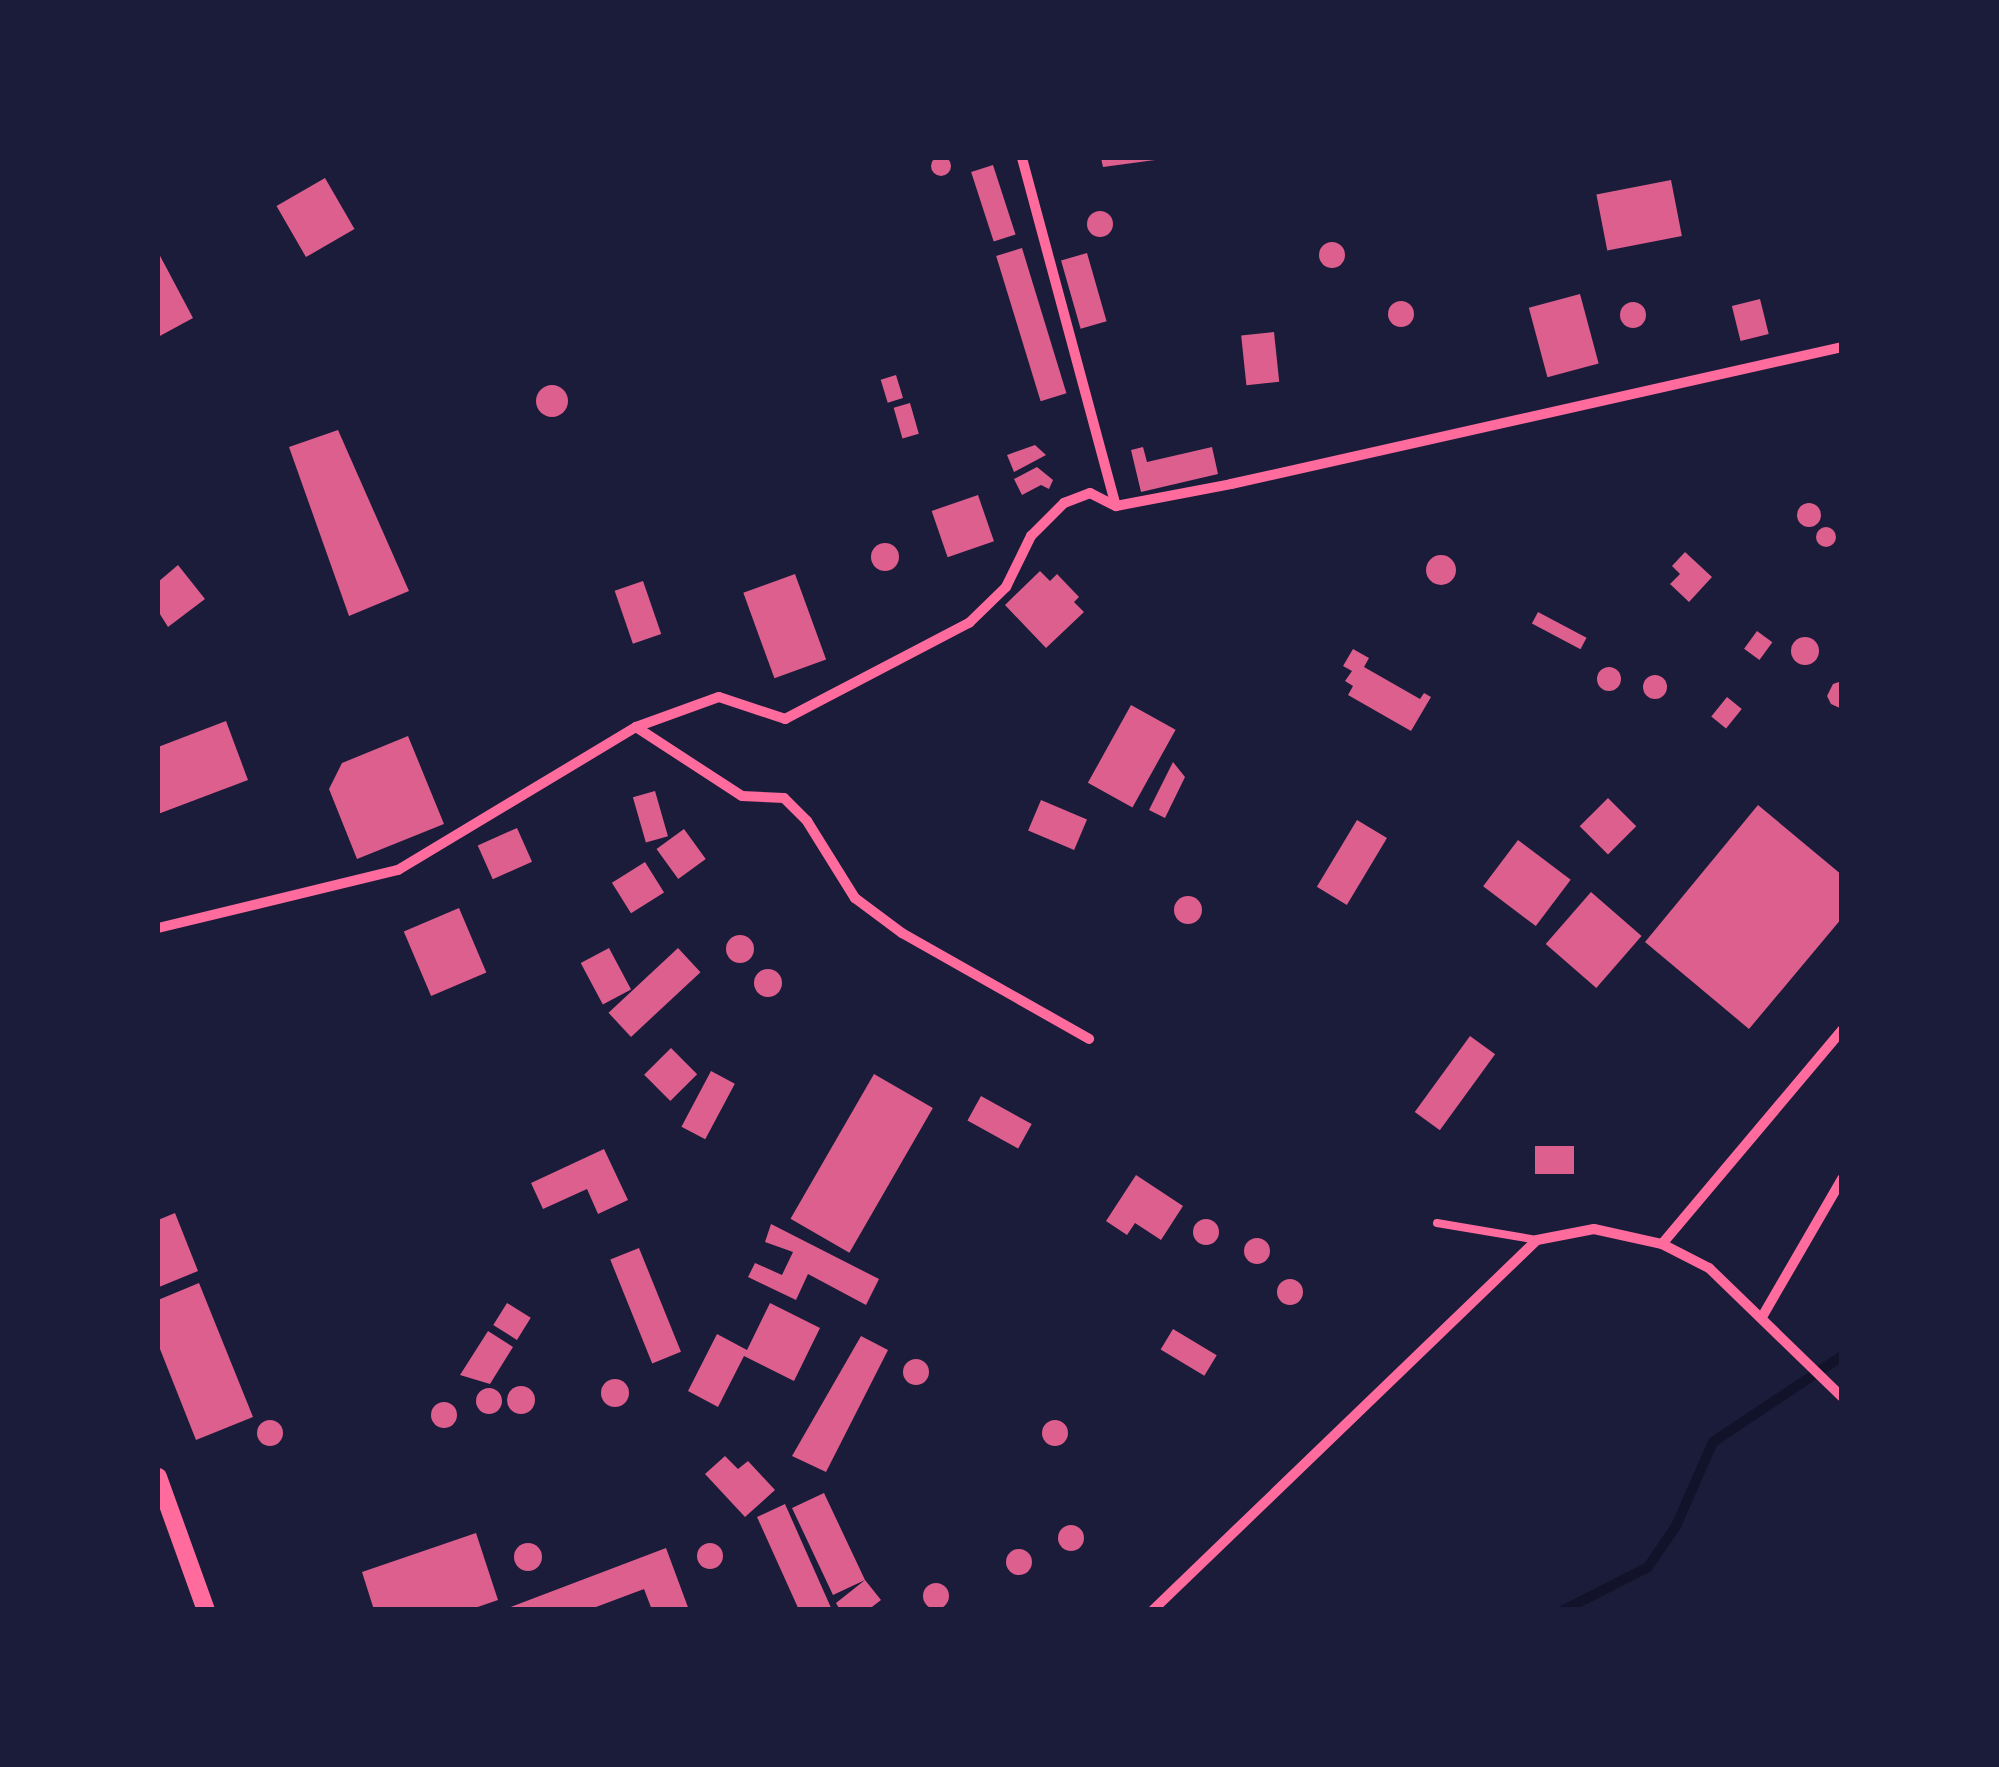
<!DOCTYPE html>
<html>
<head>
<meta charset="utf-8">
<style>
  body { margin:0 }
  #map { position:relative; width:1999px; height:1767px; overflow:hidden; background:#1b1b3a; font-family:"Exo 2",sans-serif }
  div>[style] { position:absolute }
  [style*='--x'] { left:calc(var(--x)*1px); top:calc(var(--y)*1px); width:calc(var(--w)*1px); rotate:calc(var(--a)*1deg) }
  .stream>* { height:10px; margin:-5px; padding:0 5px; transform-origin:5px; border-radius:5px; background:#12122b }
  .building>* { inset:0; background:#dd5f8e; transform-origin:0 0 }
  .round { border-radius:50% }
  .service>* { height:8px; margin:-4px; padding:0 4px; transform-origin:4px; border-radius:4px; background:#ff6b9d }
  .minor>* { height:10px; margin:-5px; padding:0 5px; transform-origin:5px; border-radius:5px; background:#ff6b9d }
  .tertiary>* { height:18px; margin:-9px; padding:0 9px; transform-origin:9px; border-radius:9px; background:#ff6b9d }
  span { translate:-50% -50%; white-space:nowrap; text-align:center; line-height:1.15; -webkit-text-stroke:10px #1b1b3a; paint-order:stroke }
  .frame { position:absolute; inset:0; border:160px solid #1b1b3a; pointer-events:none }
</style>
</head>
<body>
<div id="map">
  <div class="stream">
    <div style="--x:1564;--y:1610;--w:94;--a:-27.1"></div>
    <div style="--x:1648;--y:1567;--w:50;--a:-55.7"></div>
    <div style="--x:1676;--y:1526;--w:92;--a:-66.2"></div>
    <div style="--x:1713;--y:1442;--w:155;--a:-33.7"></div>
  </div>
  <div class="building">
    <div class="round" style="left:931px;top:156px;width:20px;height:20px"></div>
    <div style="clip-path:polygon(1101px 158px,1155px 158px,1155px 160px,1103px 167px)"></div>
    <div style="left:993px;top:165px;width:73px;height:23px;rotate:72deg"></div>
    <div style="left:325px;top:178px;width:59px;height:56px;rotate:60deg"></div>
    <div style="left:1671px;top:180px;width:57px;height:76px;rotate:79deg"></div>
    <div class="round" style="left:1087px;top:211px;width:26px;height:26px"></div>
    <div class="round" style="left:1319px;top:242px;width:26px;height:26px"></div>
    <div style="left:1022px;top:248px;width:152px;height:27px;rotate:73deg"></div>
    <div style="clip-path:polygon(158px 252px,193px 318px,158px 337px)"></div>
    <div style="left:1087px;top:253px;width:71px;height:27px;rotate:74deg"></div>
    <div style="left:1580px;top:294px;width:72px;height:53px;rotate:75deg"></div>
    <div style="left:1760px;top:299px;width:36px;height:29px;rotate:76deg"></div>
    <div class="round" style="left:1388px;top:301px;width:26px;height:26px"></div>
    <div class="round" style="left:1620px;top:302px;width:26px;height:26px"></div>
    <div style="left:1274px;top:332px;width:50px;height:33px;rotate:84deg"></div>
    <div style="left:896px;top:375px;width:24px;height:16px;rotate:73deg"></div>
    <div class="round" style="left:536px;top:385px;width:32px;height:32px"></div>
    <div style="left:910px;top:403px;width:32px;height:17px;rotate:74deg"></div>
    <div style="clip-path:polygon(338px 430px,409px 591px,349px 616px,289px 447px)"></div>
    <div style="clip-path:polygon(1035px 445px,1046px 455px,1014px 472px,1007px 455px)"></div>
    <div style="clip-path:polygon(1143px 447px,1147px 462px,1212px 447px,1218px 474px,1141px 492px,1131px 450px)"></div>
    <div style="clip-path:polygon(1037px 467px,1053px 480px,1049px 489px,1041px 485px,1022px 495px,1014px 479px)"></div>
    <div style="left:978px;top:495px;width:49px;height:49px;rotate:71deg"></div>
    <div class="round" style="left:1797px;top:503px;width:24px;height:24px"></div>
    <div class="round" style="left:1816px;top:527px;width:20px;height:20px"></div>
    <div class="round" style="left:871px;top:543px;width:28px;height:28px"></div>
    <div style="clip-path:polygon(1685px 552px,1712px 577px,1689px 602px,1670px 584px,1680px 574px,1672px 566px)"></div>
    <div class="round" style="left:1426px;top:555px;width:30px;height:30px"></div>
    <div style="clip-path:polygon(178px 565px,205px 599px,168px 627px,158px 611px,158px 582px)"></div>
    <div style="clip-path:polygon(1040px 571px,1050px 581px,1057px 574px,1079px 597px,1074px 602px,1084px 612px,1046px 648px,1005px 605px)"></div>
    <div style="left:795px;top:574px;width:91px;height:55px;rotate:70deg"></div>
    <div style="left:643px;top:581px;width:56px;height:30px;rotate:71deg"></div>
    <div style="left:1538px;top:612px;width:55px;height:13px;rotate:28deg"></div>
    <div style="left:1757px;top:631px;width:19px;height:22px;rotate:36deg"></div>
    <div class="round" style="left:1791px;top:637px;width:28px;height:28px"></div>
    <div style="clip-path:polygon(1353px 649px,1369px 658px,1364px 667px,1420px 699px,1424px 693px,1431px 697px,1411px 731px,1348px 695px,1353px 686px,1345px 681px,1352px 671px,1343px 666px)"></div>
    <div class="round" style="left:1597px;top:667px;width:24px;height:24px"></div>
    <div class="round" style="left:1643px;top:675px;width:24px;height:24px"></div>
    <div style="clip-path:polygon(1842px 681px,1842px 709px,1831px 704px,1827px 696px,1833px 684px)"></div>
    <div style="left:1727px;top:697px;width:19px;height:25px;rotate:39deg"></div>
    <div style="left:1131px;top:705px;width:51px;height:89px;rotate:29deg"></div>
    <div style="clip-path:polygon(226px 721px,248px 780px,158px 814px,158px 747px)"></div>
    <div style="clip-path:polygon(408px 736px,444px 824px,357px 859px,329px 789px,342px 763px)"></div>
    <div style="clip-path:polygon(1173px 762px,1185px 777px,1165px 818px,1149px 810px)"></div>
    <div style="left:655px;top:791px;width:47px;height:23px;rotate:74deg"></div>
    <div style="left:1608px;top:798px;width:40px;height:40px;rotate:45deg"></div>
    <div style="left:1041px;top:800px;width:50px;height:33px;rotate:23deg"></div>
    <div style="clip-path:polygon(1758px 805px,1842px 875px,1842px 918px,1749px 1029px,1645px 942px)"></div>
    <div style="left:1357px;top:820px;width:35px;height:78px;rotate:31deg"></div>
    <div style="left:517px;top:828px;width:37px;height:43px;rotate:66deg"></div>
    <div style="left:684px;top:829px;width:37px;height:34px;rotate:54deg"></div>
    <div style="left:1518px;top:840px;width:66px;height:58px;rotate:37deg"></div>
    <div style="left:645px;top:862px;width:36px;height:39px;rotate:58deg"></div>
    <div style="left:1591px;top:892px;width:67px;height:69px;rotate:41deg"></div>
    <div class="round" style="left:1174px;top:896px;width:28px;height:28px"></div>
    <div style="left:459px;top:908px;width:70px;height:60px;rotate:67deg"></div>
    <div class="round" style="left:726px;top:935px;width:28px;height:28px"></div>
    <div style="left:609px;top:948px;width:47px;height:32px;rotate:62deg"></div>
    <div style="left:678px;top:948px;width:33px;height:95px;rotate:47deg"></div>
    <div class="round" style="left:754px;top:969px;width:28px;height:28px"></div>
    <div style="left:1470px;top:1036px;width:31px;height:94px;rotate:36deg"></div>
    <div style="left:671px;top:1048px;width:37px;height:38px;rotate:45deg"></div>
    <div style="left:711px;top:1071px;width:27px;height:63px;rotate:28deg"></div>
    <div style="left:874px;top:1074px;width:68px;height:167px;rotate:30deg"></div>
    <div style="left:981px;top:1096px;width:58px;height:28px;rotate:29deg"></div>
    <div style="left:1535px;top:1146px;width:39px;height:28px"></div>
    <div style="clip-path:polygon(604px 1149px,628px 1200px,598px 1214px,587px 1189px,543px 1209px,531px 1183px)"></div>
    <div style="clip-path:polygon(1136px 1175px,1183px 1206px,1161px 1240px,1135px 1223px,1127px 1235px,1106px 1221px)"></div>
    <div style="clip-path:polygon(175px 1213px,198px 1271px,159px 1287px,158px 1220px)"></div>
    <div class="round" style="left:1193px;top:1219px;width:26px;height:26px"></div>
    <div style="clip-path:polygon(771px 1224px,879px 1279px,866px 1305px,808px 1274px,796px 1300px,748px 1277px,755px 1263px,782px 1275px,793px 1252px,765px 1242px)"></div>
    <div class="round" style="left:1244px;top:1238px;width:26px;height:26px"></div>
    <div style="left:639px;top:1248px;width:112px;height:31px;rotate:68deg"></div>
    <div class="round" style="left:1277px;top:1279px;width:26px;height:26px"></div>
    <div style="clip-path:polygon(199px 1283px,253px 1417px,196px 1440px,158px 1344px,158px 1300px)"></div>
    <div style="left:507px;top:1303px;width:28px;height:26px;rotate:32deg"></div>
    <div style="clip-path:polygon(770px 1303px,820px 1328px,794px 1381px,744px 1356px,718px 1407px,688px 1391px,717px 1334px,747px 1350px)"></div>
    <div style="left:1173px;top:1329px;width:51px;height:24px;rotate:31deg"></div>
    <div style="clip-path:polygon(488px 1331px,513px 1347px,490px 1384px,460px 1375px)"></div>
    <div style="clip-path:polygon(861px 1336px,888px 1350px,826px 1472px,792px 1456px)"></div>
    <div class="round" style="left:903px;top:1359px;width:26px;height:26px"></div>
    <div class="round" style="left:601px;top:1379px;width:28px;height:28px"></div>
    <div class="round" style="left:507px;top:1386px;width:28px;height:28px"></div>
    <div class="round" style="left:476px;top:1388px;width:26px;height:26px"></div>
    <div class="round" style="left:431px;top:1402px;width:26px;height:26px"></div>
    <div class="round" style="left:257px;top:1420px;width:26px;height:26px"></div>
    <div class="round" style="left:1042px;top:1420px;width:26px;height:26px"></div>
    <div style="clip-path:polygon(725px 1456px,738px 1469px,748px 1461px,775px 1490px,745px 1517px,705px 1474px)"></div>
    <div style="clip-path:polygon(824px 1493px,865px 1580px,881px 1600px,868px 1610px,840px 1610px,836px 1603px,865px 1580px,833px 1595px,792px 1508px)"></div>
    <div style="clip-path:polygon(785px 1504px,832px 1610px,799px 1610px,757px 1517px)"></div>
    <div class="round" style="left:1058px;top:1525px;width:26px;height:26px"></div>
    <div style="clip-path:polygon(476px 1533px,498px 1600px,469px 1610px,374px 1610px,362px 1572px)"></div>
    <div class="round" style="left:514px;top:1543px;width:28px;height:28px"></div>
    <div class="round" style="left:697px;top:1543px;width:26px;height:26px"></div>
    <div style="clip-path:polygon(666px 1548px,689px 1610px,652px 1610px,644px 1589px,588px 1610px,503px 1610px)"></div>
    <div class="round" style="left:1006px;top:1549px;width:26px;height:26px"></div>
    <div class="round" style="left:923px;top:1583px;width:26px;height:26px"></div>
  </div>
  <div class="service">
    <div style="--x:1437;--y:1223;--w:101;--a:9.6"></div>
  </div>
  <div class="minor">
    <div style="--x:1022;--y:158;--w:360;--a:74.9"></div>
    <div style="--x:636;--y:727;--w:88;--a:-19.9"></div>
    <div style="--x:719;--y:697;--w:70;--a:18.4"></div>
    <div style="--x:785;--y:719;--w:208;--a:-27.6"></div>
    <div style="--x:969;--y:623;--w:52;--a:-44.2"></div>
    <div style="--x:1006;--y:587;--w:57;--a:-63.9"></div>
    <div style="--x:1031;--y:536;--w:47;--a:-45"></div>
    <div style="--x:1064;--y:503;--w:28;--a:-21"></div>
    <div style="--x:1090;--y:493;--w:29;--a:27"></div>
    <div style="--x:1116;--y:506;--w:117;--a:-10.8"></div>
    <div style="--x:1231;--y:484;--w:626;--a:-12.64"></div>
    <div style="--x:158;--y:928;--w:247;--a:-13.6"></div>
    <div style="--x:398;--y:870;--w:278;--a:-31"></div>
    <div style="--x:636;--y:727;--w:126;--a:33.1"></div>
    <div style="--x:742;--y:796;--w:42;--a:2.7"></div>
    <div style="--x:784;--y:798;--w:33;--a:45"></div>
    <div style="--x:807;--y:821;--w:91;--a:58.1"></div>
    <div style="--x:855;--y:898;--w:59;--a:36.7"></div>
    <div style="--x:902;--y:933;--w:215;--a:29.5"></div>
    <div style="--x:1662;--y:1244;--w:280;--a:-49.9"></div>
    <div style="--x:1762;--y:1317;--w:160;--a:-59.9"></div>
    <div style="--x:1153;--y:1610;--w:533;--a:-43.94"></div>
    <div style="--x:1537;--y:1240;--w:58;--a:-10.9"></div>
    <div style="--x:1594;--y:1229;--w:70;--a:12.4"></div>
    <div style="--x:1662;--y:1244;--w:53;--a:27.1"></div>
    <div style="--x:1709;--y:1268;--w:185;--a:44.1"></div>
  </div>
  <div class="tertiary">
    <div style="--x:158;--y:1477;--w:141;--a:70.2"></div>
  </div>
  <div class="frame"></div>
</div>
</body>
</html>
